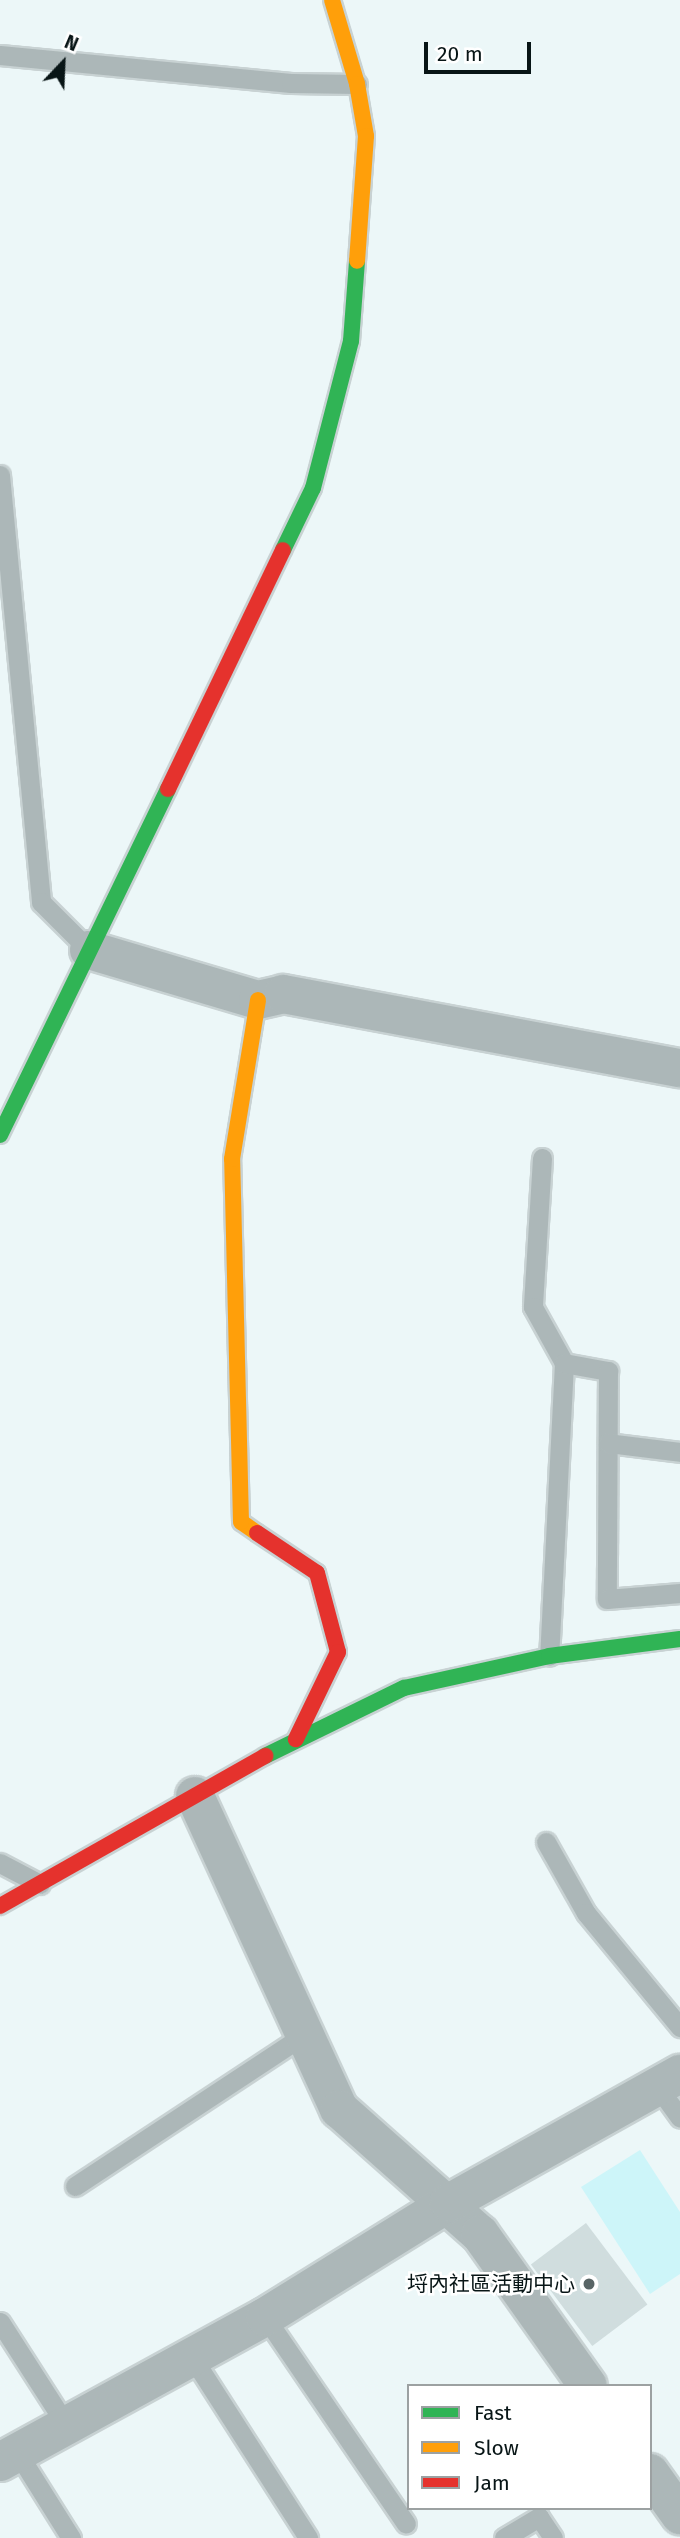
<!DOCTYPE html>
<html>
<head>
<meta charset="utf-8">
<style>
  body { margin:0 }
  #map { position:relative; width:680px; height:2538px; overflow:hidden; background:#ecf7f8; font-family:"Fira Sans","Noto Sans TC",sans-serif }
  div>[style] { position:absolute }
  [style*='--x'] { left:calc(var(--x)*1px); top:calc(var(--y)*1px); width:calc(var(--w)*1px); rotate:calc(var(--a)*1deg) }
  .green>* { inset:0; background:#cdf5f9 }
  .building>* { inset:0; background:#d0ddde; transform-origin:0 0 }
  .roads { filter:drop-shadow(2px 0 #c8d2d3) drop-shadow(-2px 0 #c8d2d3) drop-shadow(0 2px #c8d2d3) drop-shadow(0 -2px #c8d2d3) }
  .lane>* { height:19px; margin:-9.5px; padding:0 9.5px; transform-origin:9.5px; border-radius:9.5px; background:#acb7b8 }
  .street>* { height:38px; margin:-19px; padding:0 19px; transform-origin:19px; border-radius:19px; background:#acb7b8 }
  .fast>* { height:16px; margin:-8px; padding:0 8px; transform-origin:8px; border-radius:8px; background:#30b455 }
  .slow>* { height:16px; margin:-8px; padding:0 8px; transform-origin:8px; border-radius:8px; background:#ff9f0a }
  .jam>* { height:16px; margin:-8px; padding:0 8px; transform-origin:8px; border-radius:8px; background:#e5322d }
  .dots>* { width:19px; height:19px; translate:-50% -50%; box-sizing:border-box; border:4px solid #fff; border-radius:50% }
  span { translate:-50% -50%; white-space:nowrap; text-align:center; line-height:1.15; -webkit-text-stroke:5px #fff; paint-order:stroke }
  .poi-label { font-size:21px; color:#081516 }
  .right { translate:-100% -50%; text-align:right }
  .legend { position:absolute; left:407px; top:2384px; width:245px; height:126px; box-sizing:border-box; background:#fff; border:2px solid #9ca1a2; margin:0; padding:9px 12px; list-style:none; font-size:21px; color:#081516 }
  .legend li { display:flex; align-items:center; gap:14px; height:35px }
  .legend b { width:35px; border:2px solid #9ca1a2 }
  .north { position:absolute; left:28px; top:28px; width:70px; height:70px; -webkit-text-stroke:5px #fff; paint-order:stroke; rotate:23deg; font-size:19px; font-weight:700; line-height:28px; text-align:center; color:#081516 }
  .north::after { content:''; display:block; margin:auto; width:24px; height:32px; background:#081516; clip-path:polygon(50% 0,100% 100%,50% 72%,0 100%) }
  .scale { position:absolute; left:424px; top:42px; width:107px; height:32px; box-sizing:border-box; border:4px solid #081516; border-top:0; padding-left:9px; font-size:21px; line-height:24px; white-space:nowrap; color:#081516; -webkit-text-stroke:5px #fff; paint-order:stroke }
</style>
</head>
<body>
<div id="map">
  <div class="green">
    <div style="clip-path:polygon(640px 2150px,680px 2212px,680px 2274px,650px 2294px,581px 2187px)"></div>
  </div>
  <div class="building">
    <div style="left:586px;top:2223px;width:102px;height:69px;rotate:53deg"></div>
  </div>
  <div class="roads">
    <div class="lane">
      <div style="--x:0;--y:55;--w:292;--a:5.5"></div>
      <div style="--x:291;--y:83;--w:66;--a:0.9"></div>
      <div style="--x:0;--y:475;--w:429;--a:84.5"></div>
      <div style="--x:41;--y:902;--w:68;--a:45"></div>
      <div style="--x:542;--y:1158;--w:149;--a:93.5"></div>
      <div style="--x:533;--y:1307;--w:64;--a:61"></div>
      <div style="--x:564;--y:1363;--w:293;--a:92.9"></div>
      <div style="--x:564;--y:1363;--w:45;--a:10.3"></div>
      <div style="--x:608;--y:1371;--w:228;--a:90.3"></div>
      <div style="--x:607;--y:1599;--w:73;--a:-4.7"></div>
      <div style="--x:608;--y:1443;--w:73;--a:7.1"></div>
      <div style="--x:546;--y:1842;--w:81;--a:60.6"></div>
      <div style="--x:586;--y:1913;--w:148;--a:50.5"></div>
      <div style="--x:0;--y:1863;--w:45;--a:27.7"></div>
      <div style="--x:657;--y:2086;--w:39;--a:54"></div>
      <div style="--x:75;--y:2186;--w:274;--a:-33.4"></div>
      <div style="--x:265;--y:2317;--w:250;--a:55.7"></div>
      <div style="--x:0;--y:2322;--w:122;--a:57.3"></div>
      <div style="--x:192;--y:2357;--w:215;--a:57.3"></div>
      <div style="--x:17;--y:2452;--w:102;--a:57.9"></div>
      <div style="--x:504;--y:2538;--w:41;--a:-31"></div>
      <div style="--x:539;--y:2517;--w:25;--a:56"></div>
    </div>
    <div class="street">
      <div style="--x:89;--y:950;--w:176;--a:16.5"></div>
      <div style="--x:258;--y:1000;--w:26;--a:-13"></div>
      <div style="--x:283;--y:994;--w:404;--a:10.6"></div>
      <div style="--x:195;--y:1796;--w:345;--a:65.3"></div>
      <div style="--x:339;--y:2109;--w:188;--a:41.6"></div>
      <div style="--x:480;--y:2234;--w:186;--a:54.6"></div>
      <div style="--x:0;--y:2462;--w:302;--a:-28.7"></div>
      <div style="--x:265;--y:2317;--w:216;--a:-31.8"></div>
      <div style="--x:449;--y:2203;--w:265;--a:-29.2"></div>
      <div style="--x:650;--y:2473;--w:52;--a:54.5"></div>
    </div>
    <div class="fast">
      <div style="--x:283;--y:550;--w:69;--a:-64.2"></div>
      <div style="--x:313;--y:488;--w:152;--a:-75.5"></div>
      <div style="--x:351;--y:341;--w:80;--a:-85.7"></div>
      <div style="--x:0;--y:1135;--w:385;--a:-64.1"></div>
      <div style="--x:265;--y:1756;--w:155;--a:-26.1"></div>
      <div style="--x:404;--y:1688;--w:148;--a:-12.4"></div>
      <div style="--x:549;--y:1656;--w:132;--a:-7.4"></div>
    </div>
    <div class="slow">
      <div style="--x:332;--y:0;--w:88;--a:73.4"></div>
      <div style="--x:357;--y:84;--w:53;--a:80.2"></div>
      <div style="--x:366;--y:136;--w:125;--a:94.1"></div>
      <div style="--x:257;--y:1533;--w:19;--a:-145"></div>
      <div style="--x:241;--y:1522;--w:363;--a:-91.4"></div>
      <div style="--x:232;--y:1159;--w:161;--a:-80.7"></div>
    </div>
    <div class="jam">
      <div style="--x:168;--y:789;--w:265;--a:-64.3"></div>
      <div style="--x:257;--y:1533;--w:72;--a:33.7"></div>
      <div style="--x:317;--y:1573;--w:82;--a:75.1"></div>
      <div style="--x:338;--y:1652;--w:97;--a:115.8"></div>
      <div style="--x:0;--y:1906;--w:305;--a:-29.5"></div>
    </div>
  </div>
  <div class="dots">
    <div style="left:589px;top:2284px;background:#586465"></div>
  </div>
  <div class="poi-label">
    <span class="right" style="left:575px;top:2284px">埒內社區活動中心</span>
  </div>
  <ul class="legend">
  <li><b style="height:9px;background:#30b455"></b>Fast</li>
  <li><b style="height:9px;background:#ff9f0a"></b>Slow</li>
  <li><b style="height:9px;background:#e5322d"></b>Jam</li>
  </ul>
  <div class="north">N</div>
  <div class="scale">20 m</div>
</div>
</body>
</html>
